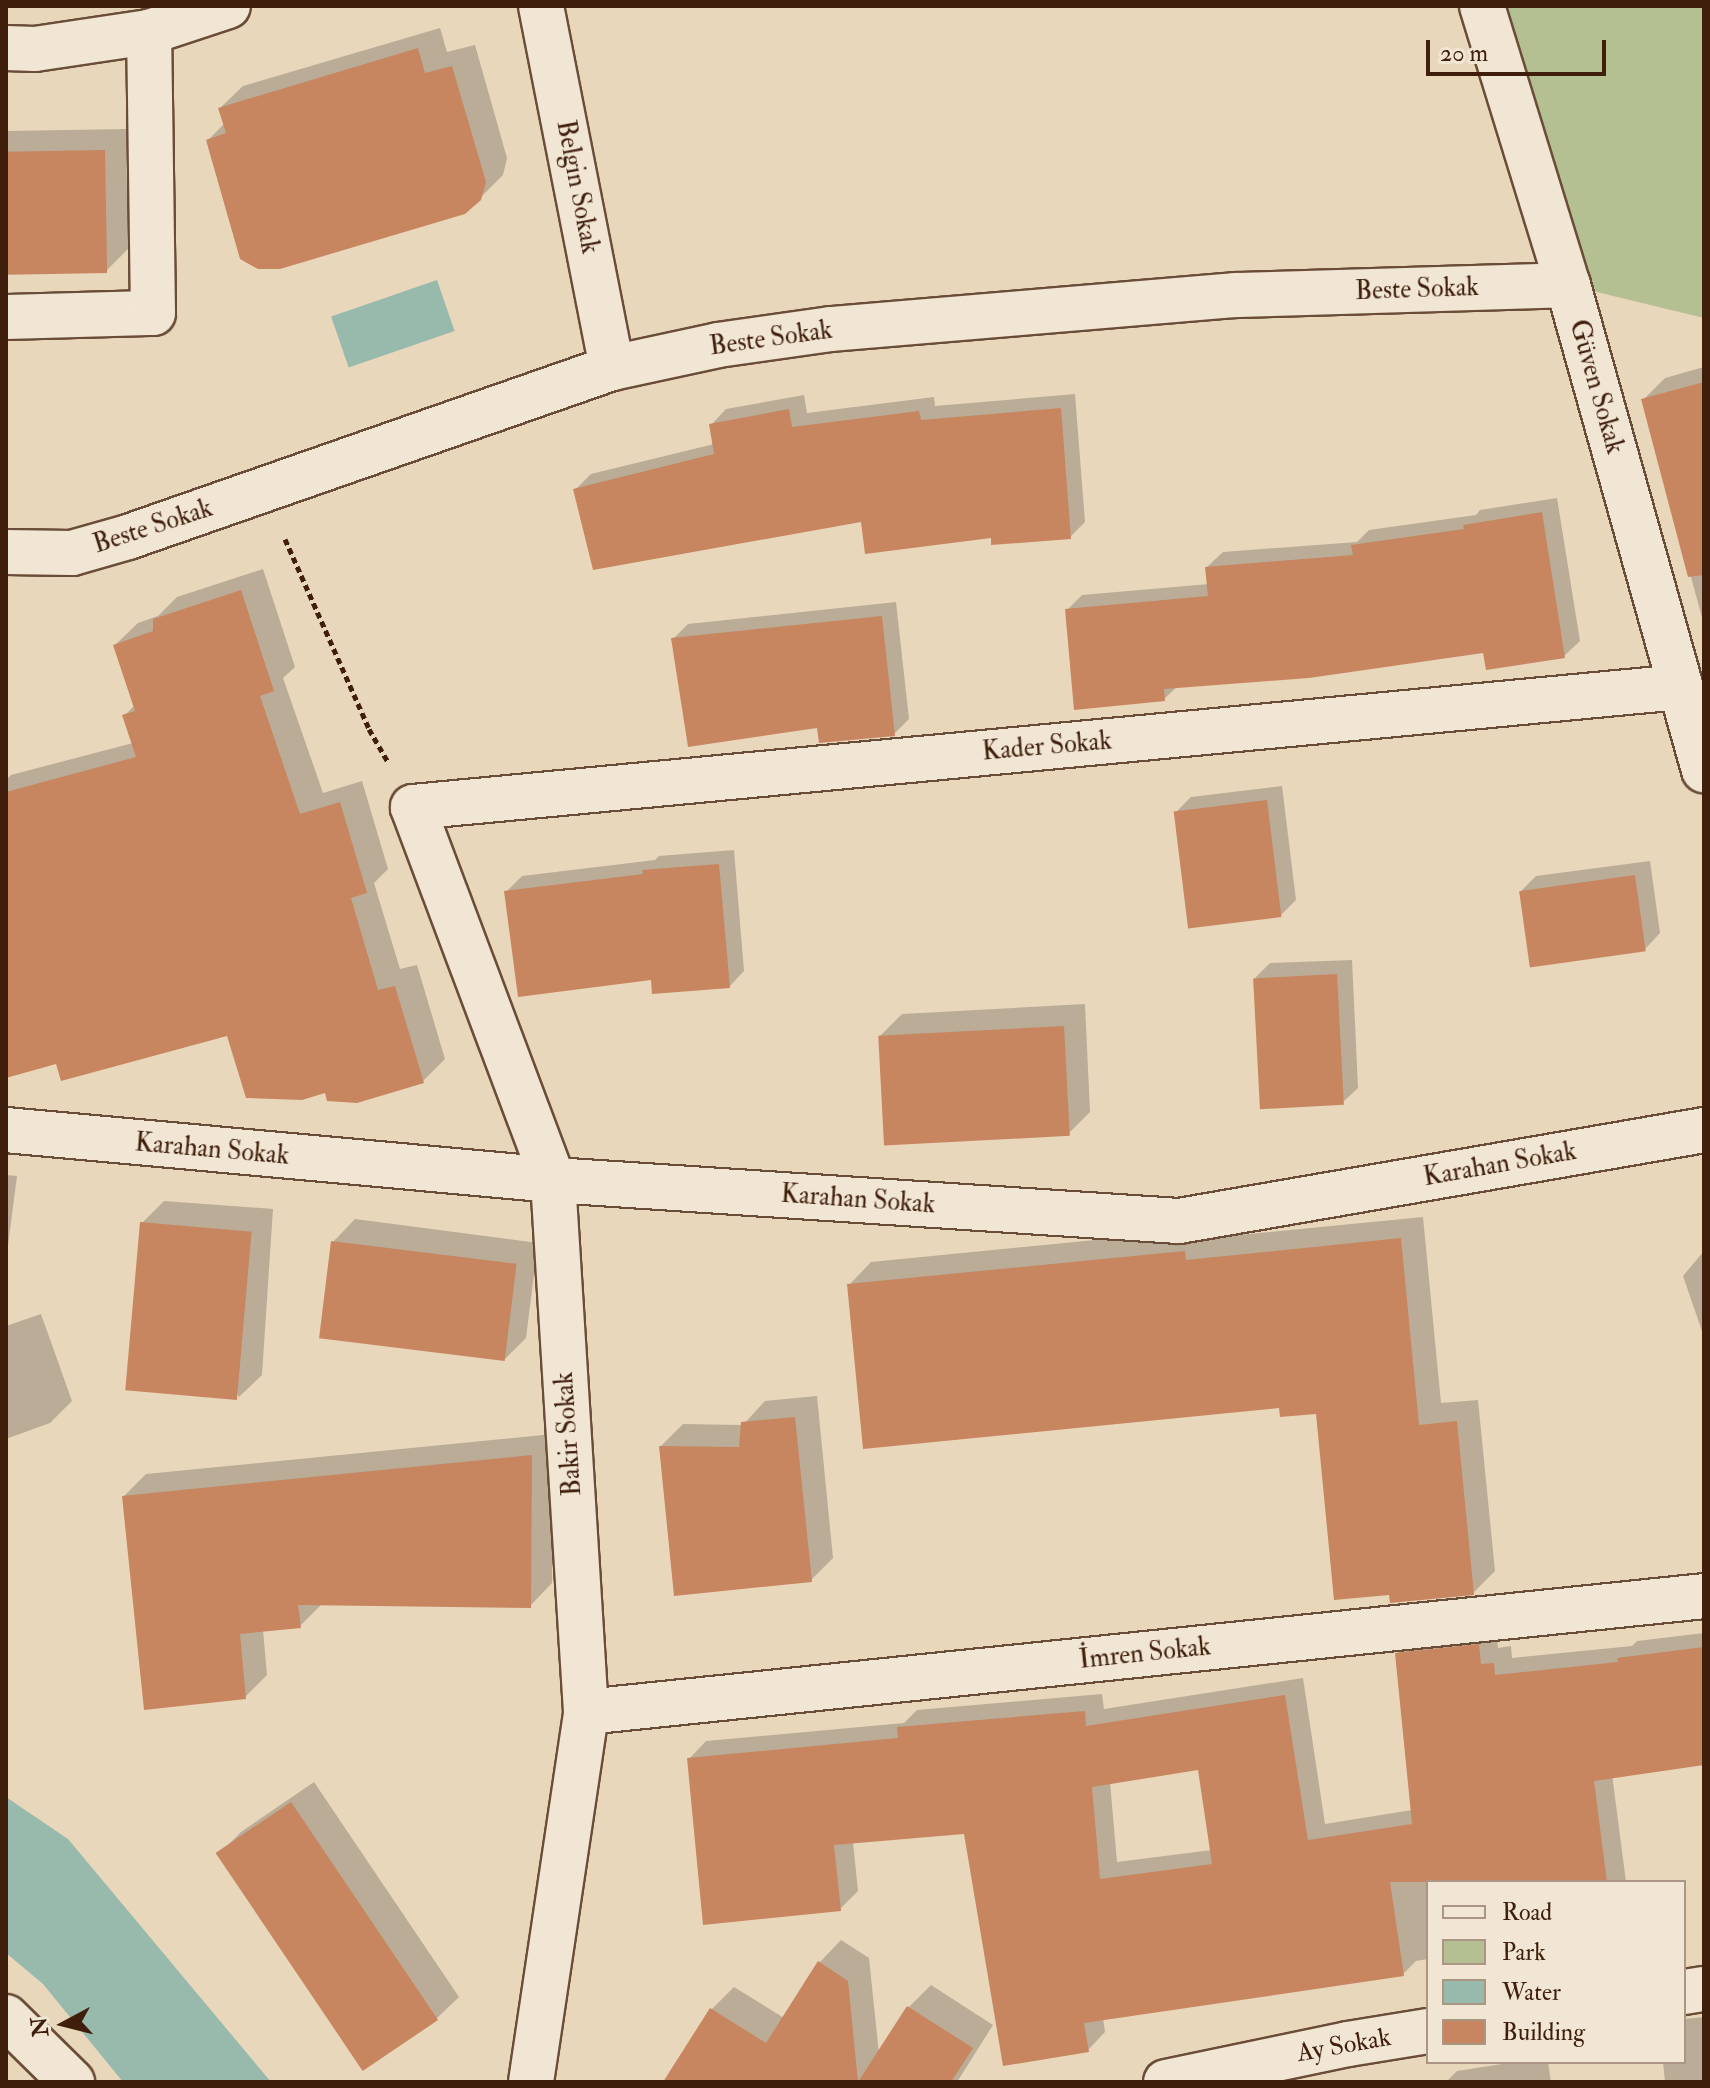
<!DOCTYPE html>
<html>
<head>
<meta charset="utf-8">
<style>
  body { margin:0 }
  #map { position:relative; width:1710px; height:2088px; overflow:hidden; background:#e9d7bc; font-family:"IM FELL Double Pica",serif }
  div>[style] { position:absolute }
  [style*='--x'] { left:calc(var(--x)*1px); top:calc(var(--y)*1px); width:calc(var(--w)*1px); rotate:calc(var(--a)*1deg) }
  .green>* { inset:0; background:#b4bf92 }
  .water>* { inset:0; background:#98baac; transform-origin:0 0 }
  .shadow>* { inset:0; background:#0003 }
  .building>* { inset:0; background:#c78660; transform-origin:0 0 }
  .path>* { height:5px; margin-top:-2.5px; transform-origin:0; background:repeating-linear-gradient(90deg,#3f1f0c 0 6px,transparent 0 10px) }
  .roads { filter:drop-shadow(2px 0 #6a4d38) drop-shadow(-2px 0 #6a4d38) drop-shadow(0 2px #6a4d38) drop-shadow(0 -2px #6a4d38) }
  .minor>* { height:44px; margin:-22px; padding:0 22px; transform-origin:22px; border-radius:22px; background:#f1e5d3 }
  span { translate:-50% -50%; white-space:nowrap; text-align:center; line-height:1.15; -webkit-text-stroke:7px #f1e5d3; paint-order:stroke }
  .street-label { font-size:26px; color:#3f1f0c }
  .frame { position:absolute; inset:0; border:8px solid #3f1f0c; pointer-events:none }
  .legend { position:absolute; left:1426px; top:1880px; width:260px; height:184px; box-sizing:border-box; background:#f1e5d3; border:2px solid #aa9683; margin:0; padding:10px 14px; list-style:none; font-size:24px; color:#3f1f0c }
  .legend li { display:flex; align-items:center; gap:16px; height:40px }
  .legend b { width:40px; border:2px solid #aa9683 }
  .north { position:absolute; left:24px; top:1984px; width:80px; height:80px; -webkit-text-stroke:6px #f1e5d3; paint-order:stroke; rotate:263deg; font-size:22px; font-weight:700; line-height:32px; text-align:center; color:#3f1f0c }
  .north::after { content:''; display:block; margin:auto; width:28px; height:36px; background:#3f1f0c; clip-path:polygon(50% 0,100% 100%,50% 72%,0 100%) }
  .scale { position:absolute; left:1426px; top:40px; width:180px; height:36px; box-sizing:border-box; border:4px solid #3f1f0c; border-top:0; padding-left:10px; font-size:24px; line-height:28px; white-space:nowrap; color:#3f1f0c; -webkit-text-stroke:6px #f1e5d3; paint-order:stroke }
</style>
</head>
<body>
<div id="map">
  <div class="green">
    <div style="clip-path:polygon(1482px 6px,1704px 6px,1704px 318px,1568px 285px)"></div>
  </div>
  <div class="water">
    <div style="left:437px;top:280px;width:54px;height:112px;rotate:71deg"></div>
    <div style="clip-path:polygon(6px 1797px,68px 1839px,271px 2082px,123px 2082px,43px 1984px,6px 1953px)"></div>
  </div>
  <div class="shadow">
    <div style="clip-path:polygon(440px 28px,447px 52px,475px 45px,507px 158px,503px 175px,480px 198px,208px 140px,225px 123px,220px 108px,243px 86px)"></div>
    <div style="clip-path:polygon(126px 129px,128px 249px,106px 271px,6px 274px,6px 131px)"></div>
    <div style="clip-path:polygon(1704px 367px,1704px 625px,1643px 400px,1665px 378px)"></div>
    <div style="clip-path:polygon(1075px 394px,1085px 522px,1070px 537px,993px 536px,575px 490px,591px 474px,714px 444px,711px 425px,726px 409px,804px 395px,807px 413px,934px 397px,935px 406px)"></div>
    <div style="clip-path:polygon(1557px 498px,1580px 641px,1564px 656px,1485px 651px,1178px 686px,1164px 699px,1067px 610px,1082px 595px,1209px 584px,1207px 567px,1223px 552px,1357px 542px,1369px 530px,1476px 515px,1480px 510px)"></div>
    <div style="clip-path:polygon(263px 569px,295px 667px,283px 678px,323px 793px,362px 781px,388px 869px,374px 883px,400px 969px,417px 965px,445px 1059px,423px 1081px,326px 1091px,229px 1033px,57px 1062px,6px 1075px,6px 780px,11px 775px,133px 743px,124px 716px,135px 705px,115px 645px,138px 623px,158px 616px,177px 597px)"></div>
    <div style="clip-path:polygon(896px 602px,909px 719px,894px 734px,819px 725px,673px 639px,688px 624px)"></div>
    <div style="clip-path:polygon(1282px 786px,1296px 900px,1281px 915px,1176px 812px,1191px 797px)"></div>
    <div style="clip-path:polygon(734px 850px,744px 971px,729px 987px,653px 978px,506px 892px,522px 876px,655px 860px,659px 856px)"></div>
    <div style="clip-path:polygon(1650px 861px,1660px 933px,1645px 949px,1521px 891px,1536px 876px)"></div>
    <div style="clip-path:polygon(1352px 960px,1358px 1088px,1342px 1103px,1255px 978px,1270px 963px)"></div>
    <div style="clip-path:polygon(1085px 1004px,1090px 1112px,1068px 1134px,880px 1036px,902px 1014px)"></div>
    <div style="clip-path:polygon(6px 1175px,17px 1176px,6px 1261px)"></div>
    <div style="clip-path:polygon(164px 1201px,273px 1209px,262px 1375px,239px 1397px,142px 1223px)"></div>
    <div style="clip-path:polygon(1423px 1217px,1441px 1403px,1478px 1400px,1495px 1571px,1473px 1593px,1318px 1412px,1280px 1406px,849px 1285px,871px 1262px,1207px 1229px,1208px 1238px)"></div>
    <div style="clip-path:polygon(355px 1219px,538px 1243px,526px 1338px,504px 1360px,333px 1242px)"></div>
    <div style="clip-path:polygon(1704px 1251px,1704px 1337px,1683px 1276px)"></div>
    <div style="clip-path:polygon(41px 1314px,72px 1401px,50px 1423px,6px 1439px,6px 1326px)"></div>
    <div style="clip-path:polygon(817px 1396px,833px 1558px,811px 1580px,661px 1446px,683px 1424px,743px 1425px,765px 1401px)"></div>
    <div style="clip-path:polygon(553px 1434px,552px 1583px,530px 1606px,323px 1603px,300px 1626px,263px 1630px,267px 1675px,245px 1697px,124px 1496px,146px 1474px)"></div>
    <div style="clip-path:polygon(evenodd,1496px 1628px,1498px 1648px,1511px 1646px,1512px 1658px,1632px 1646px,1637px 1641px,1704px 1633px,1704px 1763px,1612px 1774px,1626px 1882px,1428px 1882px,1428px 1959px,1416px 1961px,1403px 1974px,1103px 2018px,1105px 2032px,1088px 2050px,965px 1832px,853px 1842px,858px 1891px,840px 1909px,689px 1759px,706px 1741px,904px 1723px,917px 1710px,1102px 1694px,1104px 1709px,1303px 1678px,1325px 1824px,1412px 1810px,1397px 1654px,1415px 1636px,1496px 1628px,1200px 1768px,1212px 1850px,1117px 1862px,1110px 1782px,1200px 1768px)"></div>
    <div style="clip-path:polygon(314px 1782px,459px 1997px,436px 2019px,219px 1854px,241px 1832px)"></div>
    <div style="clip-path:polygon(841px 1940px,869px 1958px,879px 2054px,909px 2007px,931px 1985px,993px 2025px,957px 2082px,666px 2082px,712px 2009px,734px 1987px,784px 2018px,819px 1963px)"></div>
    <div style="clip-path:polygon(1704px 2017px,1704px 2082px,1665px 2082px,1663px 2062px,1684px 2062px,1684px 2019px)"></div>
    <div style="clip-path:polygon(1515px 2062px,1548px 2062px,1551px 2082px,1446px 2082px,1457px 2071px)"></div>
  </div>
  <div class="building">
    <div style="clip-path:polygon(418px 48px,425px 73px,452px 66px,486px 182px,481px 200px,465px 214px,280px 269px,258px 269px,240px 259px,206px 140px,226px 133px,218px 108px)"></div>
    <div style="left:105px;top:150px;width:123px;height:99px;rotate:89deg"></div>
    <div style="clip-path:polygon(1704px 382px,1704px 575px,1688px 577px,1641px 399px)"></div>
    <div style="clip-path:polygon(1061px 408px,1071px 539px,991px 545px,991px 538px,865px 554px,861px 522px,593px 570px,573px 489px,714px 454px,709px 424px,789px 409px,792px 427px,919px 411px,921px 420px)"></div>
    <div style="clip-path:polygon(1542px 512px,1565px 658px,1486px 670px,1483px 653px,1309px 678px,1164px 689px,1165px 701px,1074px 710px,1065px 609px,1208px 596px,1205px 567px,1353px 555px,1351px 545px,1464px 529px,1463px 525px)"></div>
    <div style="clip-path:polygon(241px 590px,274px 691px,260px 696px,300px 814px,340px 802px,367px 893px,351px 898px,378px 990px,395px 986px,424px 1083px,357px 1103px,327px 1101px,325px 1093px,302px 1100px,246px 1098px,227px 1036px,61px 1081px,56px 1064px,6px 1078px,6px 792px,136px 757px,122px 715px,135px 711px,113px 645px,153px 631px,153px 619px)"></div>
    <div style="clip-path:polygon(882px 616px,895px 736px,819px 743px,817px 728px,688px 747px,671px 638px)"></div>
    <div style="left:1267px;top:800px;width:118px;height:94px;rotate:83deg"></div>
    <div style="clip-path:polygon(719px 864px,730px 988px,652px 994px,651px 980px,518px 997px,504px 891px,643px 874px,642px 870px)"></div>
    <div style="left:1635px;top:875px;width:77px;height:117px;rotate:82deg"></div>
    <div style="left:1337px;top:974px;width:131px;height:84px;rotate:87deg"></div>
    <div style="left:1064px;top:1026px;width:110px;height:186px;rotate:87deg"></div>
    <div style="left:140px;top:1222px;width:112px;height:169px;rotate:5deg"></div>
    <div style="clip-path:polygon(1401px 1238px,1419px 1425px,1457px 1421px,1474px 1595px,1390px 1603px,1389px 1595px,1334px 1600px,1316px 1414px,1280px 1417px,1279px 1408px,863px 1449px,847px 1284px,1185px 1251px,1186px 1260px)"></div>
    <div style="left:331px;top:1241px;width:187px;height:98px;rotate:7deg"></div>
    <div style="clip-path:polygon(795px 1417px,812px 1582px,674px 1596px,659px 1446px,739px 1447px,741px 1422px)"></div>
    <div style="clip-path:polygon(532px 1455px,531px 1608px,298px 1605px,301px 1628px,240px 1634px,246px 1699px,144px 1710px,122px 1496px)"></div>
    <div style="clip-path:polygon(evenodd,1479px 1644px,1481px 1664px,1494px 1663px,1495px 1675px,1618px 1662px,1617px 1658px,1704px 1647px,1704px 1765px,1594px 1781px,1607px 1882px,1390px 1882px,1404px 1976px,1084px 2023px,1089px 2052px,1003px 2066px,964px 1834px,834px 1845px,841px 1911px,703px 1925px,687px 1758px,898px 1738px,897px 1727px,1085px 1711px,1086px 1726px,1285px 1695px,1308px 1840px,1412px 1824px,1395px 1653px,1479px 1644px,1198px 1770px,1212px 1864px,1100px 1879px,1092px 1787px,1198px 1770px)"></div>
    <div style="left:291px;top:1802px;width:263px;height:91px;rotate:56deg"></div>
    <div style="clip-path:polygon(818px 1961px,848px 1981px,858px 2082px,663px 2082px,710px 2008px,766px 2043px)"></div>
    <div style="clip-path:polygon(907px 2006px,973px 2048px,951px 2082px,858px 2082px)"></div>
  </div>
  <div class="path">
    <div style="--x:285;--y:539;--w:208;--a:66.1"></div>
    <div style="--x:369;--y:729;--w:38;--a:60"></div>
  </div>
  <div class="roads">
    <div class="minor">
      <div style="--x:541;--y:6;--w:369;--a:78.9"></div>
      <div style="--x:1482;--y:6;--w:292;--a:72.9"></div>
      <div style="--x:1568;--y:285;--w:504;--a:74.34"></div>
      <div style="--x:6;--y:48;--w:29;--a:2"></div>
      <div style="--x:35;--y:49;--w:115;--a:-8.5"></div>
      <div style="--x:149;--y:32;--w:83;--a:-18.2"></div>
      <div style="--x:6;--y:317;--w:147;--a:-1.6"></div>
      <div style="--x:153;--y:313;--w:281;--a:-90.8"></div>
      <div style="--x:6;--y:552;--w:66;--a:0.9"></div>
      <div style="--x:72;--y:553;--w:58;--a:-15.9"></div>
      <div style="--x:128;--y:537;--w:513;--a:-19.25"></div>
      <div style="--x:612;--y:368;--w:108;--a:-12.2"></div>
      <div style="--x:718;--y:345;--w:114;--a:-8.1"></div>
      <div style="--x:831;--y:329;--w:406;--a:-4.8"></div>
      <div style="--x:1236;--y:295;--w:332;--a:-1.7"></div>
      <div style="--x:6;--y:1130;--w:549;--a:5.22"></div>
      <div style="--x:553;--y:1180;--w:627;--a:3.75"></div>
      <div style="--x:1179;--y:1221;--w:533;--a:-9.83"></div>
      <div style="--x:586;--y:1712;--w:1124;--a:-5.92"></div>
      <div style="--x:1684;--y:1992;--w:20;--a:-9"></div>
      <div style="--x:6;--y:2017;--w:93;--a:44.6"></div>
      <div style="--x:531;--y:2082;--w:374;--a:-81.5"></div>
      <div style="--x:586;--y:1712;--w:533;--a:-93.55"></div>
      <div style="--x:553;--y:1180;--w:398;--a:-110.6"></div>
      <div style="--x:413;--y:807;--w:1273;--a:-5.41"></div>
      <div style="--x:1166;--y:2082;--w:186;--a:-11.8"></div>
      <div style="--x:1348;--y:2044;--w:81;--a:-9.2"></div>
    </div>
  </div>
  <div class="street-label">
    <span style="left:577px;top:187px;rotate:79deg">Belgin Sokak</span>
    <span style="left:1417px;top:290px;rotate:-2deg">Beste Sokak</span>
    <span style="left:771px;top:339px;rotate:-8deg">Beste Sokak</span>
    <span style="left:1596px;top:387px;rotate:74deg">Güven Sokak</span>
    <span style="left:153px;top:527px;rotate:-18deg">Beste Sokak</span>
    <span style="left:1047px;top:747px;rotate:-5deg">Kader Sokak</span>
    <span style="left:212px;top:1150px;rotate:5deg">Karahan Sokak</span>
    <span style="left:1500px;top:1165px;rotate:-10deg">Karahan Sokak</span>
    <span style="left:858px;top:1200px;rotate:4deg">Karahan Sokak</span>
    <span style="left:569px;top:1434px;rotate:-94deg">Bakir Sokak</span>
    <span style="left:1145px;top:1654px;rotate:-6deg">İmren Sokak</span>
    <span style="left:1344px;top:2046px;rotate:-10deg">Ay Sokak</span>
  </div>
  <div class="frame"></div>
  <ul class="legend">
  <li><b style="height:10px;background:#f1e5d3"></b>Road</li>
  <li><b style="height:22px;background:#b4bf92"></b>Park</li>
  <li><b style="height:22px;background:#98baac"></b>Water</li>
  <li><b style="height:22px;background:#c78660"></b>Building</li>
  </ul>
  <div class="north">N</div>
  <div class="scale">20 m</div>
</div>
</body>
</html>
